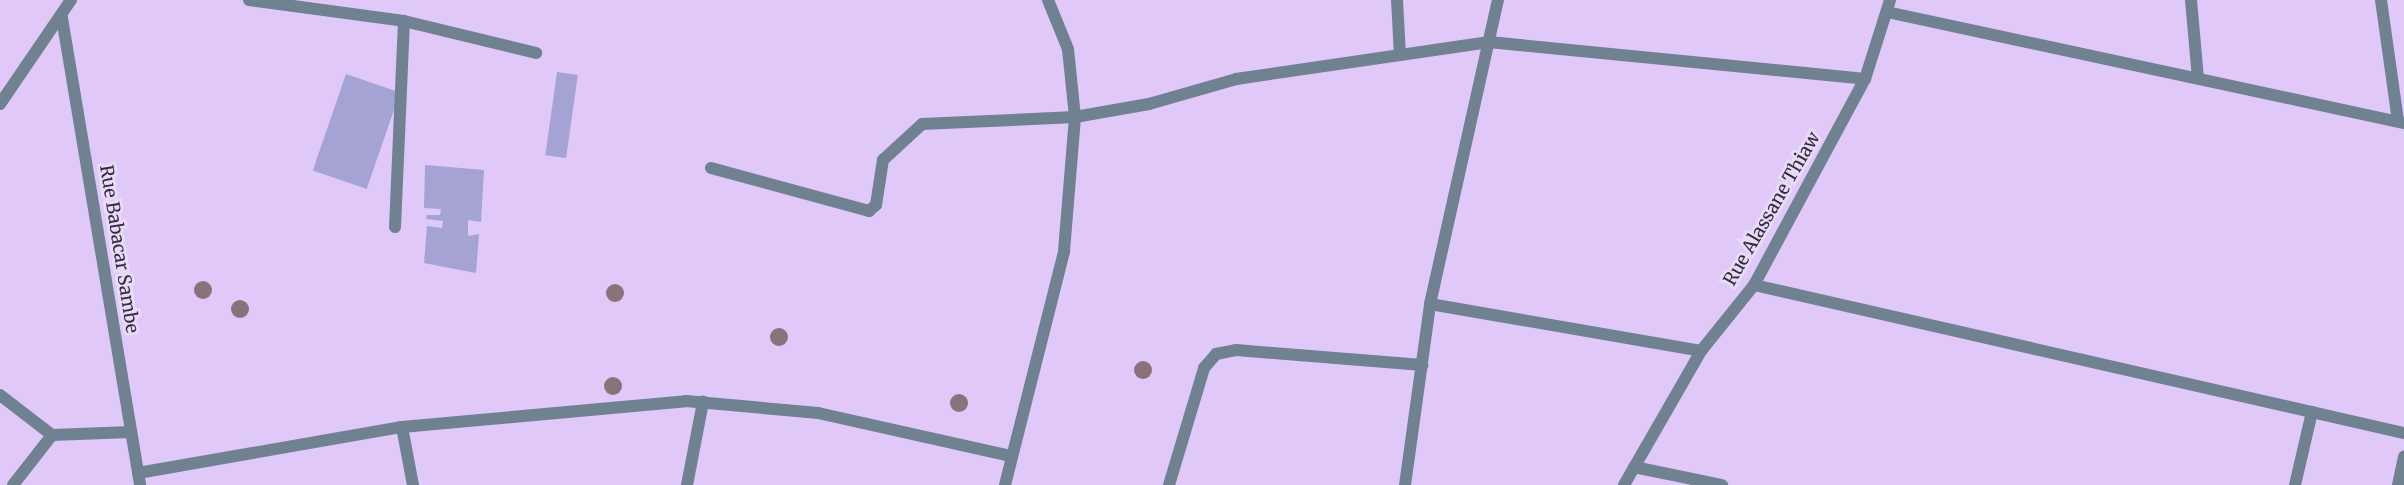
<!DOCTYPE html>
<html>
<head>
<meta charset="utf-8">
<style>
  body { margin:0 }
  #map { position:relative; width:2404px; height:485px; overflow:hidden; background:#e0c8f9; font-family:Merriweather,serif }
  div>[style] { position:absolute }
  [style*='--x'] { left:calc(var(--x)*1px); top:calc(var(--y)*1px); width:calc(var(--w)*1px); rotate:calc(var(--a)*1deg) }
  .building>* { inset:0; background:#a5a2d4; transform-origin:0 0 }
  .street>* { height:12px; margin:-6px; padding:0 6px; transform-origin:6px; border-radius:6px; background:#708191 }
  .trees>* { width:18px; height:18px; margin:-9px; border-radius:50%; background:#89727a }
  span { translate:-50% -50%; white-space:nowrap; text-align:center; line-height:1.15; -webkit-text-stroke:6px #e8daf8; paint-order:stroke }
  .street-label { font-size:18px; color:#332a3d }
</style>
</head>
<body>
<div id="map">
  <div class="building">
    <div style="left:557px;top:72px;width:21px;height:84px;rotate:8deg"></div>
    <div style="left:346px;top:74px;width:57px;height:102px;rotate:19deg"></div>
    <div style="clip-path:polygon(425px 165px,484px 170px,481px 222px,468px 220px,468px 236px,479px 234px,476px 273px,424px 263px,427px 226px,442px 228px,443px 221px,426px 219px,427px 215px,440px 215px,441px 209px,424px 208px)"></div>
  </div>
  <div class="street">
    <div style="--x:249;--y:0;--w:156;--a:7.7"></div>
    <div style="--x:404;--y:21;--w:136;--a:13.6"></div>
    <div style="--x:1397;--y:0;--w:55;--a:86.9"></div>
    <div style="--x:2191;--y:0;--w:78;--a:84.9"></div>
    <div style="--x:2381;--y:0;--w:122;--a:82"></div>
    <div style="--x:1887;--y:12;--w:529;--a:12.12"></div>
    <div style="--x:62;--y:18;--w:473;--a:80.5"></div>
    <div style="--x:0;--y:104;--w:126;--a:-55.7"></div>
    <div style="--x:711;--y:168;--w:164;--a:15.2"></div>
    <div style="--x:869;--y:211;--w:9;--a:-41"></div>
    <div style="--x:876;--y:205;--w:46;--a:-81.2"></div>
    <div style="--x:883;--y:160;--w:53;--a:-42.7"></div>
    <div style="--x:922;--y:124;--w:153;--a:-2.6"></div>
    <div style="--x:1075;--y:117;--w:75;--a:-10"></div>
    <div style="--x:1149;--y:104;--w:91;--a:-16"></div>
    <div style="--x:1236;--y:79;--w:256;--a:-8.3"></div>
    <div style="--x:1489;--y:42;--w:378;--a:5.6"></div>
    <div style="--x:395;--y:227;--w:206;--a:-87.5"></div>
    <div style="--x:1754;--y:285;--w:667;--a:12.83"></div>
    <div style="--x:1430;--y:304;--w:275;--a:9.8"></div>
    <div style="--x:0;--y:395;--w:66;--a:37.6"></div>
    <div style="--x:402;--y:427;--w:59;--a:79.3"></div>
    <div style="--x:1634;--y:467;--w:90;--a:11.6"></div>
    <div style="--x:138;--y:473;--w:268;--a:-9.9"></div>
    <div style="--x:402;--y:427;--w:285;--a:-5.2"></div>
    <div style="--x:686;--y:401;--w:133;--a:5.2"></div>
    <div style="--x:818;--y:413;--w:198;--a:12.6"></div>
    <div style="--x:13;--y:485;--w:63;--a:-52"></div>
    <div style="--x:52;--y:435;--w:79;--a:-2.2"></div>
    <div style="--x:687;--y:485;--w:85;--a:-79.1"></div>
    <div style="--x:1005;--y:485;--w:241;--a:-75.8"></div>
    <div style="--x:1064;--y:251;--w:134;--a:-85.3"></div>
    <div style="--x:1075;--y:117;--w:68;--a:-95.9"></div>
    <div style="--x:1068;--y:49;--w:53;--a:-112.2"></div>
    <div style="--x:1169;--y:485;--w:122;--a:-73.3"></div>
    <div style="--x:1204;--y:368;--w:18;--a:-49"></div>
    <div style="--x:1216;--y:354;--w:20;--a:-11"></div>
    <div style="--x:1236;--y:350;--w:187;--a:4.6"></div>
    <div style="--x:1405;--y:485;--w:183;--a:-82.1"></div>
    <div style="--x:1430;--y:304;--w:312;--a:-77.4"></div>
    <div style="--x:1624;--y:485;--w:155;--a:-60.1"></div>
    <div style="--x:1701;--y:351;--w:85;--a:-51.2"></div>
    <div style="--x:1754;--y:285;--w:234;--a:-61.7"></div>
    <div style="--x:1865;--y:79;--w:83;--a:-72.4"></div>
    <div style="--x:2295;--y:485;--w:75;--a:-76.9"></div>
    <div style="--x:2398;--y:485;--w:29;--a:-78"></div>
  </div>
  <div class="trees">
    <div style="left:203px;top:290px"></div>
    <div style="left:615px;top:293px"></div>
    <div style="left:240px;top:309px"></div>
    <div style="left:779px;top:337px"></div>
    <div style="left:1143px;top:370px"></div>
    <div style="left:613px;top:386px"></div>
    <div style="left:959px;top:403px"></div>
  </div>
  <div class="street-label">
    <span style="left:1772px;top:209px;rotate:-60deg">Rue Alassane Thiaw</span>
    <span style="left:119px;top:249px;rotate:81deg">Rue Babacar Sambe</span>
  </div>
</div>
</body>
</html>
